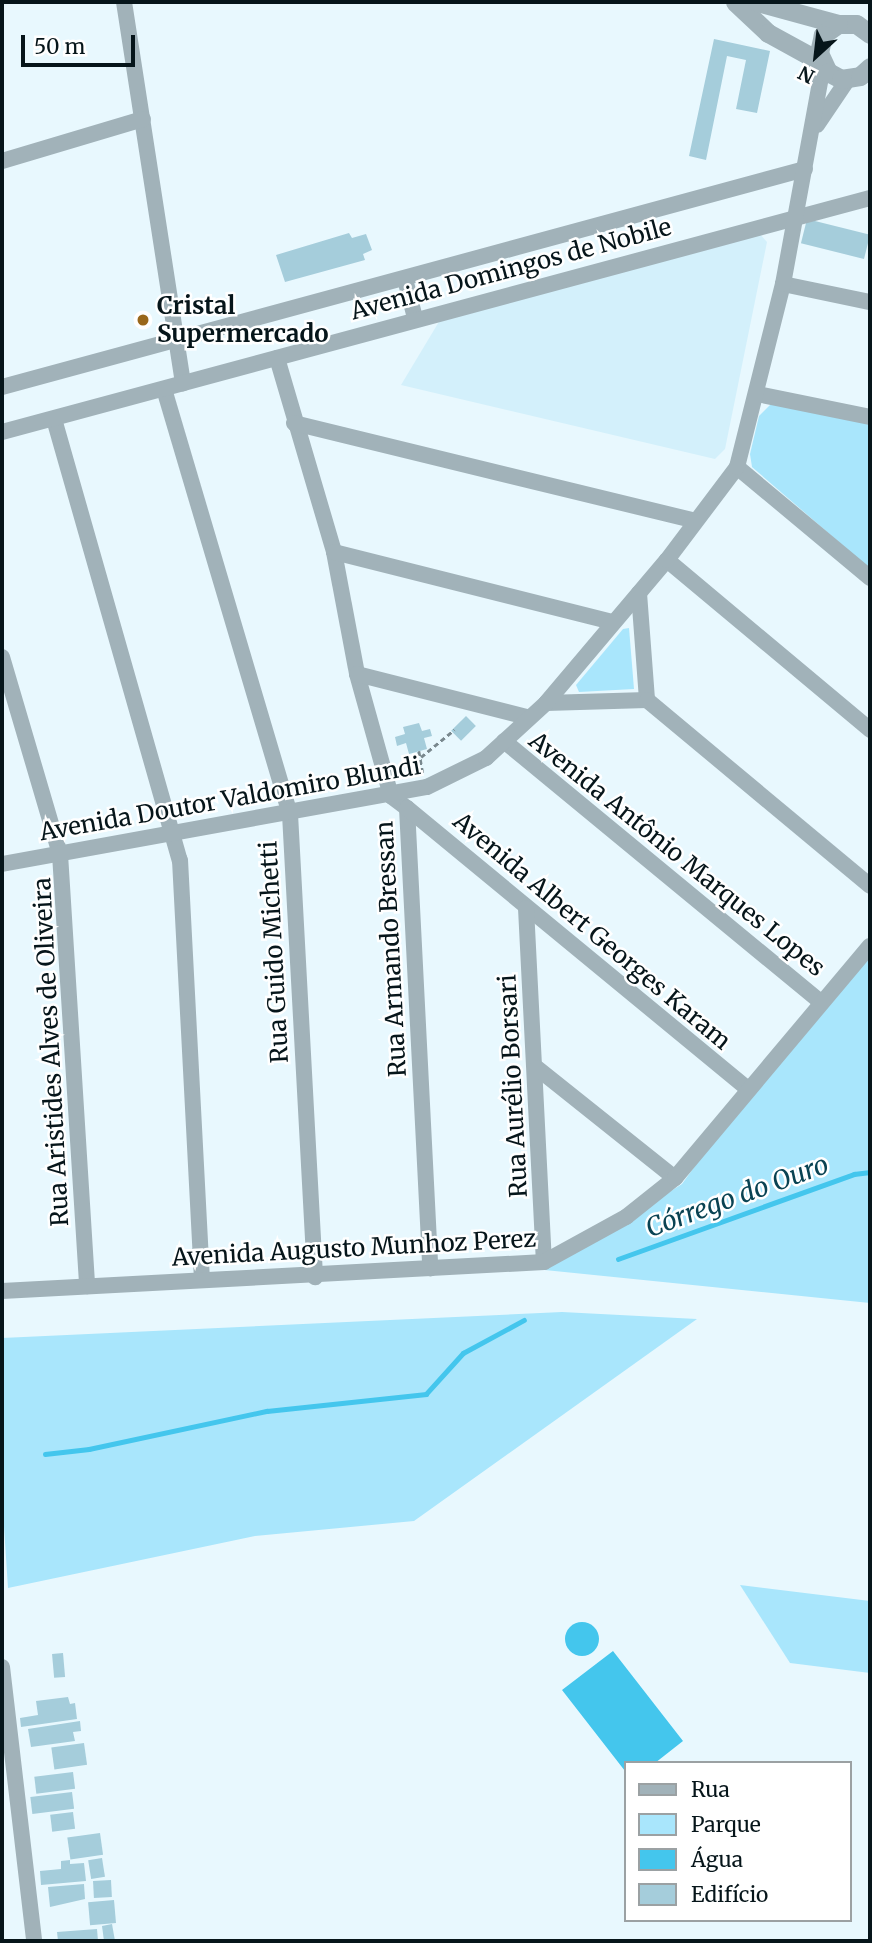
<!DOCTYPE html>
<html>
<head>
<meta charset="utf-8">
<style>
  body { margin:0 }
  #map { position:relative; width:872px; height:1943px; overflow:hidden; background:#e8f8fe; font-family:Merriweather,serif }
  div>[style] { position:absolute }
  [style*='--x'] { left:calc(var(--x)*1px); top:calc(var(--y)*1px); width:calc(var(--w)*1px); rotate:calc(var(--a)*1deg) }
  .built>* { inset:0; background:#d3f0fb }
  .green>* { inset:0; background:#a9e6fc }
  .water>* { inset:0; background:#44c6ed }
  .round { border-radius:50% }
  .stream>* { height:4.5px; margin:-2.25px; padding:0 2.25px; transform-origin:2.25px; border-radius:2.25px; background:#44c6ed }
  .building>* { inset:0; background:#a5cddb; transform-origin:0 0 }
  .path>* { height:2.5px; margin-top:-1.25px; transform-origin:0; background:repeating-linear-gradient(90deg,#79888e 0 5px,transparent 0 8.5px) }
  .minor>* { height:16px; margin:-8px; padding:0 8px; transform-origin:8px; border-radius:8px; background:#a1b2b9 }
  .tertiary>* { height:19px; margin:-9.5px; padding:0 9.5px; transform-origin:9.5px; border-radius:9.5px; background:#a1b2b9 }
  .dots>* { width:19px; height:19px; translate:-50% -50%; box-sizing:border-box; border:4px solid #fff; border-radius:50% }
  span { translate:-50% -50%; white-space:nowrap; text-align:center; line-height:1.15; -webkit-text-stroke:5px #fff; paint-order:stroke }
  .street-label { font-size:24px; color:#06151a }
  .poi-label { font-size:24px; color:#06151a; font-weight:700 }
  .left { translate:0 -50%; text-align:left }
  .water-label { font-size:26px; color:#094353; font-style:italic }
  .frame { position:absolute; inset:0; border:4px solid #06151a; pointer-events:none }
  .legend { position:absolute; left:624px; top:1761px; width:228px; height:161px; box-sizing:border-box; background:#fff; border:2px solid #9ba1a3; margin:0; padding:9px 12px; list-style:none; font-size:21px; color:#06151a }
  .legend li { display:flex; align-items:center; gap:14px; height:35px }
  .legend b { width:35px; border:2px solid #9ba1a3 }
  .north { position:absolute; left:781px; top:21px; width:70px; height:70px; -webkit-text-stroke:5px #fff; paint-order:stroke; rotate:207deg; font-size:19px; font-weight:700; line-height:28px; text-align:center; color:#06151a }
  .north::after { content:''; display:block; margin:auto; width:24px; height:32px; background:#06151a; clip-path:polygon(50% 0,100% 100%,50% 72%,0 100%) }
  .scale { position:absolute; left:21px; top:35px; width:114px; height:32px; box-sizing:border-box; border:4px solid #06151a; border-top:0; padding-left:9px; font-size:21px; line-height:24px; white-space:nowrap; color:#06151a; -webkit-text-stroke:5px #fff; paint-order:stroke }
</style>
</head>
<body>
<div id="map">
  <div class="built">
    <div style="clip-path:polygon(759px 233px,767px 242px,725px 449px,715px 459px,401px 385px,440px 320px)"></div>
  </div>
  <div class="green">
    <div style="clip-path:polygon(772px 403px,870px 422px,870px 569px,752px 467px,750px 454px,759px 416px)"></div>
    <div style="clip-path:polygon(629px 628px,634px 689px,579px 692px,576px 685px,623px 629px)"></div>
    <div style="clip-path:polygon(870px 948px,870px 1303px,525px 1268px,565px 1259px,682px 1184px,750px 1090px)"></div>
    <div style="clip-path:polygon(562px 1312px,697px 1319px,414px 1521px,255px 1536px,8px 1588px,2px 1496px,2px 1338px)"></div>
    <div style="clip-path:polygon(740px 1585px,870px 1601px,870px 1673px,790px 1663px)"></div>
  </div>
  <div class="water">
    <div class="round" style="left:565px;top:1622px;width:34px;height:34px"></div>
    <div style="clip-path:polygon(613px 1651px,683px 1741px,655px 1763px,625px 1763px,625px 1771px,562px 1690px)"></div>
  </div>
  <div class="stream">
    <div style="--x:618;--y:1259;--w:251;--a:-19.8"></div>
    <div style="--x:854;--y:1174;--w:16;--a:-7"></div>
    <div style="--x:45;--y:1454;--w:44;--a:-6.5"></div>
    <div style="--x:89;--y:1449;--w:182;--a:-12.1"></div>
    <div style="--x:267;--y:1411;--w:160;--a:-6.1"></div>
    <div style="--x:426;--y:1394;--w:55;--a:-47.9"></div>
    <div style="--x:463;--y:1353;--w:69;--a:-28.4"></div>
  </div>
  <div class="building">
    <div style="clip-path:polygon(714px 39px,770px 51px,757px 113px,736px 109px,746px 60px,727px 56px,706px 160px,689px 156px)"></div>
    <div style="left:807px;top:219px;width:65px;height:25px;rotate:14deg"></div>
    <div style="clip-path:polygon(349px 233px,352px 238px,366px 234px,372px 250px,363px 254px,365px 260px,285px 282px,276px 255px)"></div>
    <div style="left:466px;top:716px;width:14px;height:21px;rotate:45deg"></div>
    <div style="clip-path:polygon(419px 723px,422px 731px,430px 729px,432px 736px,424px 738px,427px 749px,409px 754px,406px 743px,397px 746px,395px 737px,405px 734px,403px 727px)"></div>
    <div style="left:63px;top:1653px;width:24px;height:11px;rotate:85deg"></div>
    <div style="clip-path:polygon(68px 1697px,70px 1704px,75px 1703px,77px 1719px,21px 1727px,20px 1718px,38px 1715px,36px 1701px)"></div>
    <div style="clip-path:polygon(80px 1721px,81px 1731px,73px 1732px,75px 1741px,31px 1747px,28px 1729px)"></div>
    <div style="left:84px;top:1743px;width:22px;height:33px;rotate:82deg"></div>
    <div style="left:73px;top:1772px;width:17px;height:39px;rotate:83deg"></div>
    <div style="left:72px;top:1792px;width:17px;height:42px;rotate:83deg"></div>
    <div style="left:73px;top:1812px;width:17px;height:23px;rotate:83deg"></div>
    <div style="left:100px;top:1833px;width:22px;height:33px;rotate:82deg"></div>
    <div style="left:102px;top:1858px;width:19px;height:14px;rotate:81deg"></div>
    <div style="clip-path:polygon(70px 1860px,70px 1864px,84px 1863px,86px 1881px,41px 1885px,40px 1871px,61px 1869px,61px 1861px)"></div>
    <div style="left:111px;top:1880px;width:17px;height:18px;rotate:87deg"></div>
    <div style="clip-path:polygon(84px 1884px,85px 1899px,50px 1907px,48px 1887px)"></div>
    <div style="left:114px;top:1900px;width:23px;height:26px;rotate:85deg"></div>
    <div style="clip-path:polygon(112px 1924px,115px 1941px,104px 1941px,102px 1926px)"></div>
    <div style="clip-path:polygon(97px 1929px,98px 1941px,58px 1941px,57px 1932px)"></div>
  </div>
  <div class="path">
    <div style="--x:419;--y:751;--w:23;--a:80"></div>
    <div style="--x:421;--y:757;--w:43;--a:-39.3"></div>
  </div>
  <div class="minor">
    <div style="--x:124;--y:2;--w:386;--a:81.2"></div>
    <div style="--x:817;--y:125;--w:55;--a:-56"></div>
    <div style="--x:2;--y:161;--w:147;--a:-16.6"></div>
    <div style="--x:405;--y:279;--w:40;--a:75.6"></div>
    <div style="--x:783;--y:284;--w:89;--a:11.7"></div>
    <div style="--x:277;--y:358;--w:202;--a:73.6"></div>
    <div style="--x:334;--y:552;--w:124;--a:79.3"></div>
    <div style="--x:357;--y:674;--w:127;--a:74.4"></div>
    <div style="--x:391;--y:796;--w:20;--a:37"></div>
    <div style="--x:407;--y:808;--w:461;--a:87.1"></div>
    <div style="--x:2;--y:387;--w:832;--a:-15.19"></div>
    <div style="--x:164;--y:389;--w:443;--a:73.5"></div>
    <div style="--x:290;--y:814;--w:464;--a:86.9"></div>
    <div style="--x:757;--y:394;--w:115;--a:11.5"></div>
    <div style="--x:54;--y:419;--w:459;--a:74.1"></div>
    <div style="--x:180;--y:860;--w:420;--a:87"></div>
    <div style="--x:294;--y:423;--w:413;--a:13.7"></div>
    <div style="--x:2;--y:432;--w:899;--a:-15.09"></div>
    <div style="--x:737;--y:467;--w:173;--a:39.8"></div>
    <div style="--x:334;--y:552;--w:287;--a:14.1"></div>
    <div style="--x:667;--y:560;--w:265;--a:39.9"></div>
    <div style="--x:639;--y:593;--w:107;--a:85.7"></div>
    <div style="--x:2;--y:657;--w:205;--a:73.6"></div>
    <div style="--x:60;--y:854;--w:433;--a:86.4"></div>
    <div style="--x:357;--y:674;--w:175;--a:14.2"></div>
    <div style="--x:546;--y:703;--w:101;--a:-1.7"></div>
    <div style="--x:647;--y:700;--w:290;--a:39.8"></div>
    <div style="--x:504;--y:741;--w:411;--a:39.5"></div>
    <div style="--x:407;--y:808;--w:442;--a:39.5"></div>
    <div style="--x:2;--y:864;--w:432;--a:-10.3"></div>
    <div style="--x:427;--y:787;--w:66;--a:-26.2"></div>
    <div style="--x:486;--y:758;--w:81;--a:-42.5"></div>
    <div style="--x:546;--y:703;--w:187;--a:-49.8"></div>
    <div style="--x:667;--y:560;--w:116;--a:-53"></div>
    <div style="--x:737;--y:467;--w:189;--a:-75.9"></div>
    <div style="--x:783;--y:284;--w:221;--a:-79.6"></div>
    <div style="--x:526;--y:908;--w:354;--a:87.1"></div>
    <div style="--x:537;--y:1068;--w:176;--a:38.6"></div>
    <div style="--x:2;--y:1291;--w:543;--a:-3.06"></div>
    <div style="--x:544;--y:1262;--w:94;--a:-28.8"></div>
    <div style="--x:626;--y:1217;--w:63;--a:-38.5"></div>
    <div style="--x:675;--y:1178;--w:303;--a:-50"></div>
    <div style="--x:2;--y:1667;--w:276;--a:83.3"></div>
  </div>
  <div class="tertiary">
    <div style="--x:735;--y:2;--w:45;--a:43.2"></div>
    <div style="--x:768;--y:33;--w:60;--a:28.7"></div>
    <div style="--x:757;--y:2;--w:84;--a:15.2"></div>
    <div style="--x:870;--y:34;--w:17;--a:-144"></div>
    <div style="--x:856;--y:24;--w:18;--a:180"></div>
    <div style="--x:838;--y:24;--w:19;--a:144"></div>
    <div style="--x:823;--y:35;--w:18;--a:103"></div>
    <div style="--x:819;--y:53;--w:21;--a:65"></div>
    <div style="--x:828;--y:72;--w:15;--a:28"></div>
    <div style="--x:841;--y:79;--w:19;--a:-9"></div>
    <div style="--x:860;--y:76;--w:13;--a:-42"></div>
  </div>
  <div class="dots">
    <div style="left:143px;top:320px;background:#99671b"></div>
  </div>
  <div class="street-label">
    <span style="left:511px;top:269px;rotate:-15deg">Avenida Domingos de Nobile</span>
    <span style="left:230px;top:799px;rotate:-10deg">Avenida Doutor Valdomiro Blundi</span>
    <span style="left:677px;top:854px;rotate:39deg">Avenida Antônio Marques Lopes</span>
    <span style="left:592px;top:931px;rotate:40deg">Avenida Albert Georges Karam</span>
    <span style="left:391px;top:949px;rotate:-93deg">Rua Armando Bressan</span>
    <span style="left:274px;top:952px;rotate:-93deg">Rua Guido Michetti</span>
    <span style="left:51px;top:1052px;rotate:-93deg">Rua Aristides Alves de Oliveira</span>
    <span style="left:513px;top:1086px;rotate:-93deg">Rua Aurélio Borsari</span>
    <span style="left:354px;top:1248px;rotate:-3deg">Avenida Augusto Munhoz Perez</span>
  </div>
  <div class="poi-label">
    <span class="left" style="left:157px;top:320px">Cristal<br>Supermercado</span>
  </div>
  <div class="water-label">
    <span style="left:737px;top:1196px;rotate:-20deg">Córrego do Ouro</span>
  </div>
  <div class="frame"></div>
  <ul class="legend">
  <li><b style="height:9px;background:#a1b2b9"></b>Rua</li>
  <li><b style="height:19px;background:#a9e6fc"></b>Parque</li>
  <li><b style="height:19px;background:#44c6ed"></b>Água</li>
  <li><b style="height:19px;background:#a5cddb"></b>Edifício</li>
  </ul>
  <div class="north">N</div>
  <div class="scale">50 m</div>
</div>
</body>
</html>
